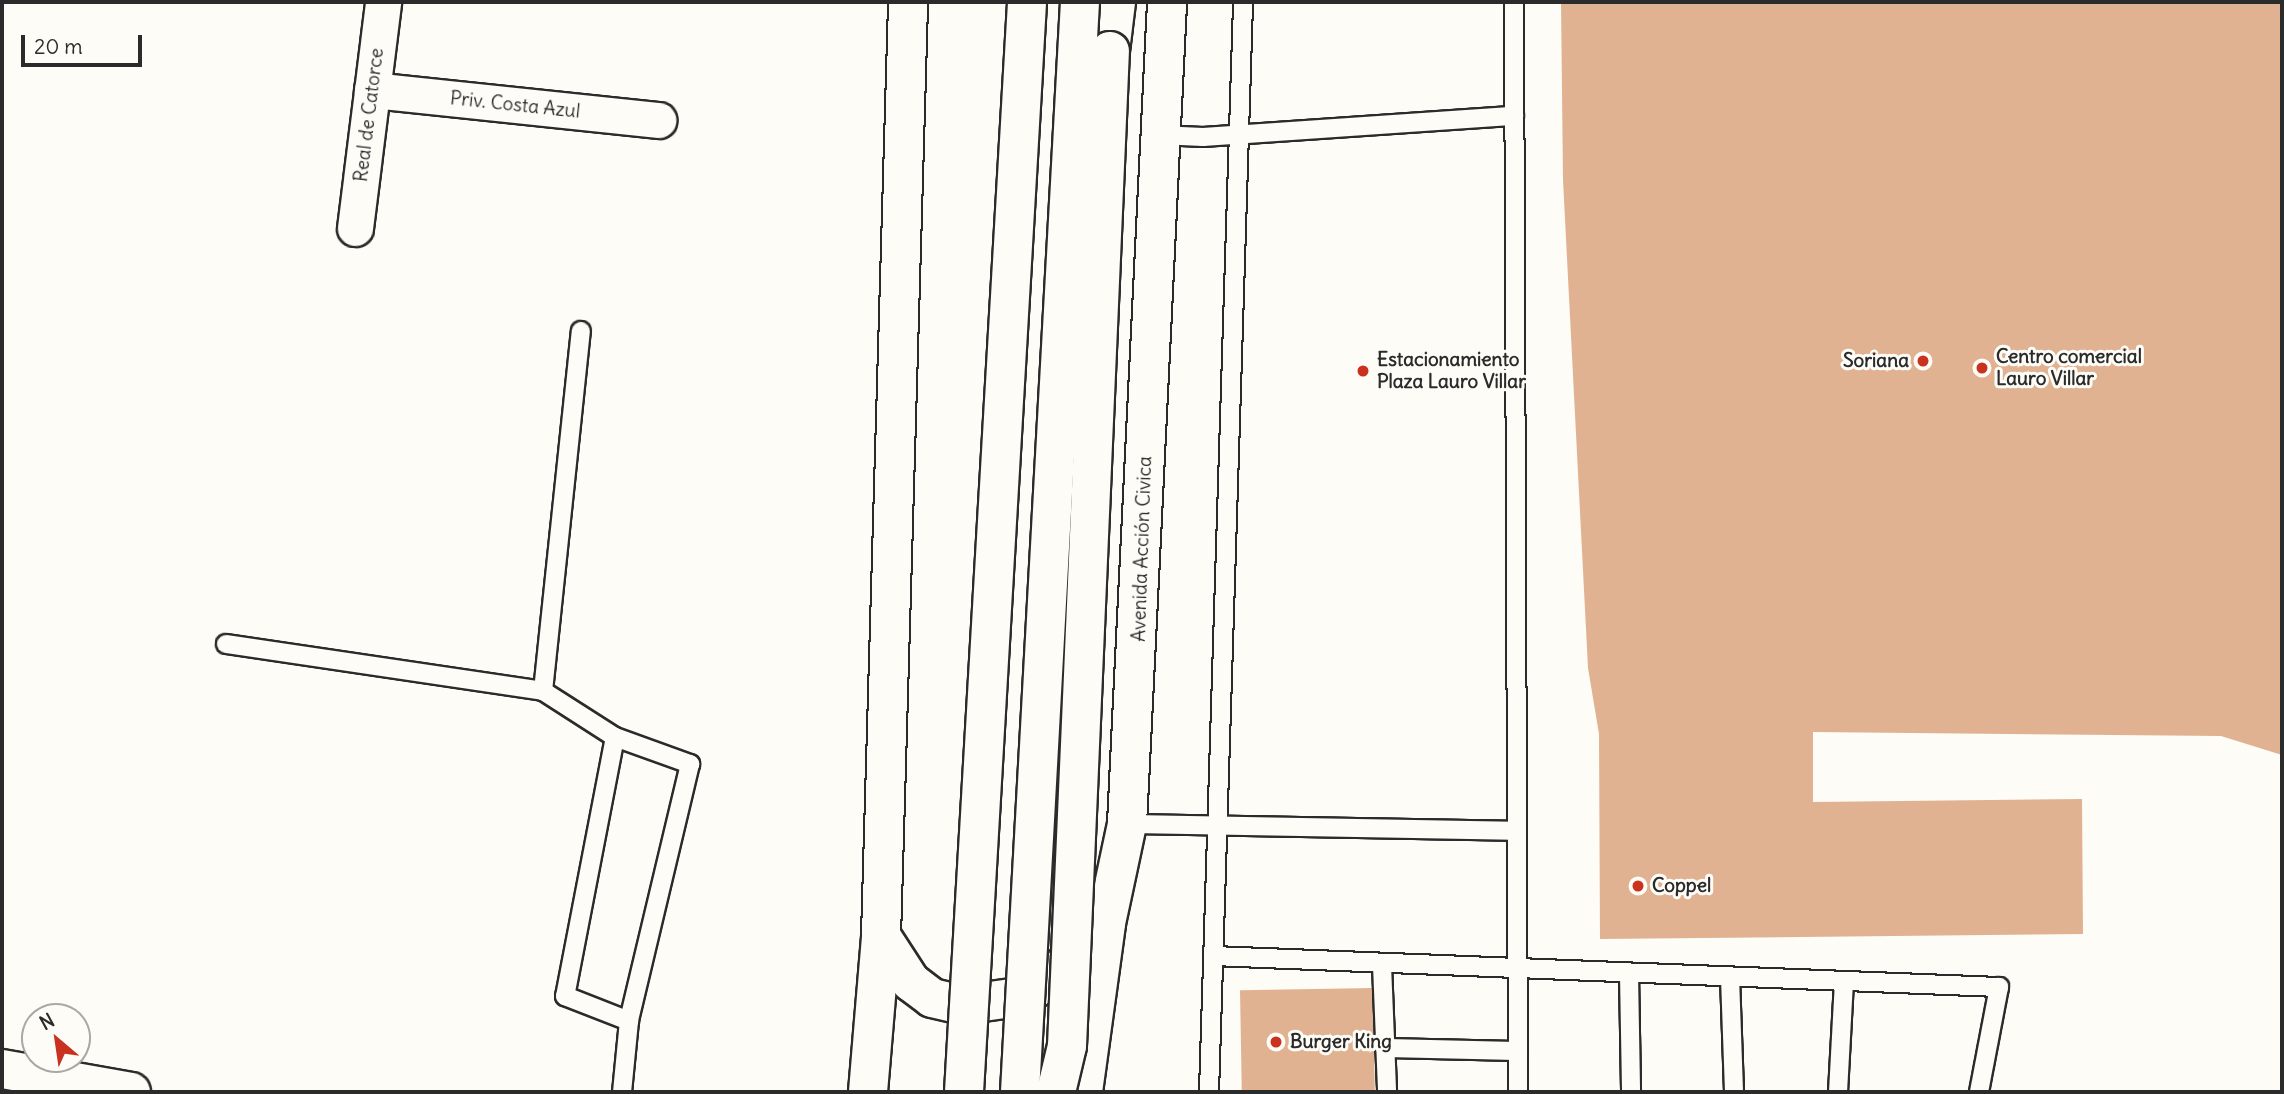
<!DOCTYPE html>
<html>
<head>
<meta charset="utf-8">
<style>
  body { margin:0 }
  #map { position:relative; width:2284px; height:1094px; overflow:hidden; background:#fdfcf7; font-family:Delius,sans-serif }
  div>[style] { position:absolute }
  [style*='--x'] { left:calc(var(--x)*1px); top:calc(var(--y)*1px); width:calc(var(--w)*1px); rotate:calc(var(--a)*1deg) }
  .building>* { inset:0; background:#e0b291; transform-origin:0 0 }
  .roads { filter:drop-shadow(2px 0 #2b2b2b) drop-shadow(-2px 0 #2b2b2b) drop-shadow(0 2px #2b2b2b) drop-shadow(0 -2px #2b2b2b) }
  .lane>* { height:18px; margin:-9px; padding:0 9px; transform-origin:9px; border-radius:9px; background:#fdfcf7 }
  .street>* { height:35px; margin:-17.5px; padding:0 17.5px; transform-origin:17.5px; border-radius:17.5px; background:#fdfcf7 }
  .secondary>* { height:38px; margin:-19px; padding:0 19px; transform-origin:19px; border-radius:19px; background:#fdfcf7 }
  .primary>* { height:38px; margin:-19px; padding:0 19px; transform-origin:19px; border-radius:19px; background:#fdfcf7 }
  .highway>* { height:38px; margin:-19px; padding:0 19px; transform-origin:19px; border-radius:19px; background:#fdfcf7 }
  .bridges { filter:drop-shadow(2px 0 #2b2b2b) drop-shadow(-2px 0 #2b2b2b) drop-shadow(0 2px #2b2b2b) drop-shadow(0 -2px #2b2b2b) }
  .highway-bridge>* { height:38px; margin:-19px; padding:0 19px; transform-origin:19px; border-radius:19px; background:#fdfcf7 }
  .dots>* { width:19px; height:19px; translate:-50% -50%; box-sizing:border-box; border:4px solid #fdfcf7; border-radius:50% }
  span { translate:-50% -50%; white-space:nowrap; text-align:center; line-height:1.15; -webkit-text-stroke:6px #fdfcf7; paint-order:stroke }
  .street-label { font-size:19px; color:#2b2b2b }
  .poi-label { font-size:19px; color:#2b2b2b; font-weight:700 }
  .left { translate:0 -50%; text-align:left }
  .right { translate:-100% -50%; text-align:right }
  .frame { position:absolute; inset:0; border:4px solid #2b2b2b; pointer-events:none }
  .north { position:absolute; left:21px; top:1003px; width:70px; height:70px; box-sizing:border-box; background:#fdfcf7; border:2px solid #a9a8a5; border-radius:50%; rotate:331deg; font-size:19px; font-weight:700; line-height:28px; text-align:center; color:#2b2b2b }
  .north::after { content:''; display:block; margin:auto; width:24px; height:32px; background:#c8321e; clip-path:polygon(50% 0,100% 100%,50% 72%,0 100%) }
  .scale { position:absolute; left:21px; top:35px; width:121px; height:32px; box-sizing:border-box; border:4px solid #2b2b2b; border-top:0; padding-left:9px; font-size:21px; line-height:24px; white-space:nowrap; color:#2b2b2b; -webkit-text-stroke:5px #fdfcf7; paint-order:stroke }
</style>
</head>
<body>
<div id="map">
  <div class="building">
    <div style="clip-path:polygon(1561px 2px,2282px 2px,2282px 755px,2221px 736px,1813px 732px,1813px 802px,2082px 799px,2083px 934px,1600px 939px,1599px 734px,1588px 668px,1563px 180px)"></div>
    <div style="left:1373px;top:988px;width:104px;height:133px;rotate:89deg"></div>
  </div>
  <div class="roads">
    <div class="lane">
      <div style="--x:1514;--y:2;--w:1090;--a:89.79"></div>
      <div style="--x:1159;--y:135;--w:44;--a:2.6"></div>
      <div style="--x:1203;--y:137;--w:312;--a:-3.9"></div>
      <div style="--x:226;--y:644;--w:320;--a:8.4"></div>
      <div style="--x:543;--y:691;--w:85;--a:32.6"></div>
      <div style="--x:615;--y:737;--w:264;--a:100.9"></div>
      <div style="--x:565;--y:996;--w:69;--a:21.3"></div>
      <div style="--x:543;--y:691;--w:362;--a:-84"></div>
      <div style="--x:615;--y:737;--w:80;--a:19.8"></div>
      <div style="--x:690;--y:764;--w:264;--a:103.4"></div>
      <div style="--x:629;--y:1021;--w:71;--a:95.6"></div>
      <div style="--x:1127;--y:824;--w:390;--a:1"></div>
      <div style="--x:1213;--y:956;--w:787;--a:2.26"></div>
      <div style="--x:1999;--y:987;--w:107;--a:100.8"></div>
      <div style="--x:1382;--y:965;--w:127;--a:87.7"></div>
      <div style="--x:1629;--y:974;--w:118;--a:89"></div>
      <div style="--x:1730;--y:977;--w:115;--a:88"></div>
      <div style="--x:1385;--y:1048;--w:133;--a:1.3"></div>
      <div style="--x:1209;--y:1092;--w:1091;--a:-88.21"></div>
      <div style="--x:1838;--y:1092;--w:110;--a:-86.9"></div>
    </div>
    <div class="street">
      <div style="--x:372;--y:90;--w:288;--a:6"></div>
      <div style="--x:355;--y:228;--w:228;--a:-82.9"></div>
    </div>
    <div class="secondary">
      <div style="--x:881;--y:936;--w:55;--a:56.9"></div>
      <div style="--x:911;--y:982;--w:26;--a:37"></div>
      <div style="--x:932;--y:998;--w:31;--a:13"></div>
      <div style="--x:962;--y:1005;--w:57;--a:-8.1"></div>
      <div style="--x:1018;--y:997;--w:29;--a:-27"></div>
      <div style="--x:1044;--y:984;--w:63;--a:-43.1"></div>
      <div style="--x:868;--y:1092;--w:157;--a:-85.2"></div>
      <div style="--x:881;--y:936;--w:934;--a:-88.34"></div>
      <div style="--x:1083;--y:1092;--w:171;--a:-82.2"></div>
      <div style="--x:1106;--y:923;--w:101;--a:-78"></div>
      <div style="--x:1127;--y:824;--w:823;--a:-87.21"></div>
    </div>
    <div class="primary">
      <div style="--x:2;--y:1069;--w:131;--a:10.1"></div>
    </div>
    <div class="highway">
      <div style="--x:1110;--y:51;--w:49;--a:-83"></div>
    </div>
  </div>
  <div class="bridges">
    <div class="highway-bridge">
      <div style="--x:964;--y:1092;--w:1092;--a:-86.69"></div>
      <div style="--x:1020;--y:1092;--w:1092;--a:-86.85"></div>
      <div style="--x:1056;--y:1092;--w:47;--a:-76.6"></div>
      <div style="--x:1067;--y:1046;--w:996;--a:-87.53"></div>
    </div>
  </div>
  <div class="dots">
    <div style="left:1923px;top:361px;background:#c8321e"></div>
    <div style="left:1982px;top:368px;background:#c8321e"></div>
    <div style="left:1363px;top:371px;background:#c8321e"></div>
    <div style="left:1638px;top:886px;background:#c8321e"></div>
    <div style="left:1276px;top:1042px;background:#c8321e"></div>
  </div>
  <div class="street-label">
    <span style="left:515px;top:105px;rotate:6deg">Priv. Costa Azul</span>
    <span style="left:369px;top:115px;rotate:-83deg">Real de Catorce</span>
    <span style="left:1142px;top:549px;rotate:-88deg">Avenida Acción Civica</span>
  </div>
  <div class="poi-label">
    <span class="left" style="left:1996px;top:368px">Centro comercial<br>Lauro Villar</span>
    <span class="left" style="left:1377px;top:371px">Estacionamiento<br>Plaza Lauro Villar</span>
    <span class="right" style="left:1909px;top:361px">Soriana</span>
    <span class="left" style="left:1652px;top:886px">Coppel</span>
    <span class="left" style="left:1290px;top:1042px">Burger King</span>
  </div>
  <div class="frame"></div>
  <div class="north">N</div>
  <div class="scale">20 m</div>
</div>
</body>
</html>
